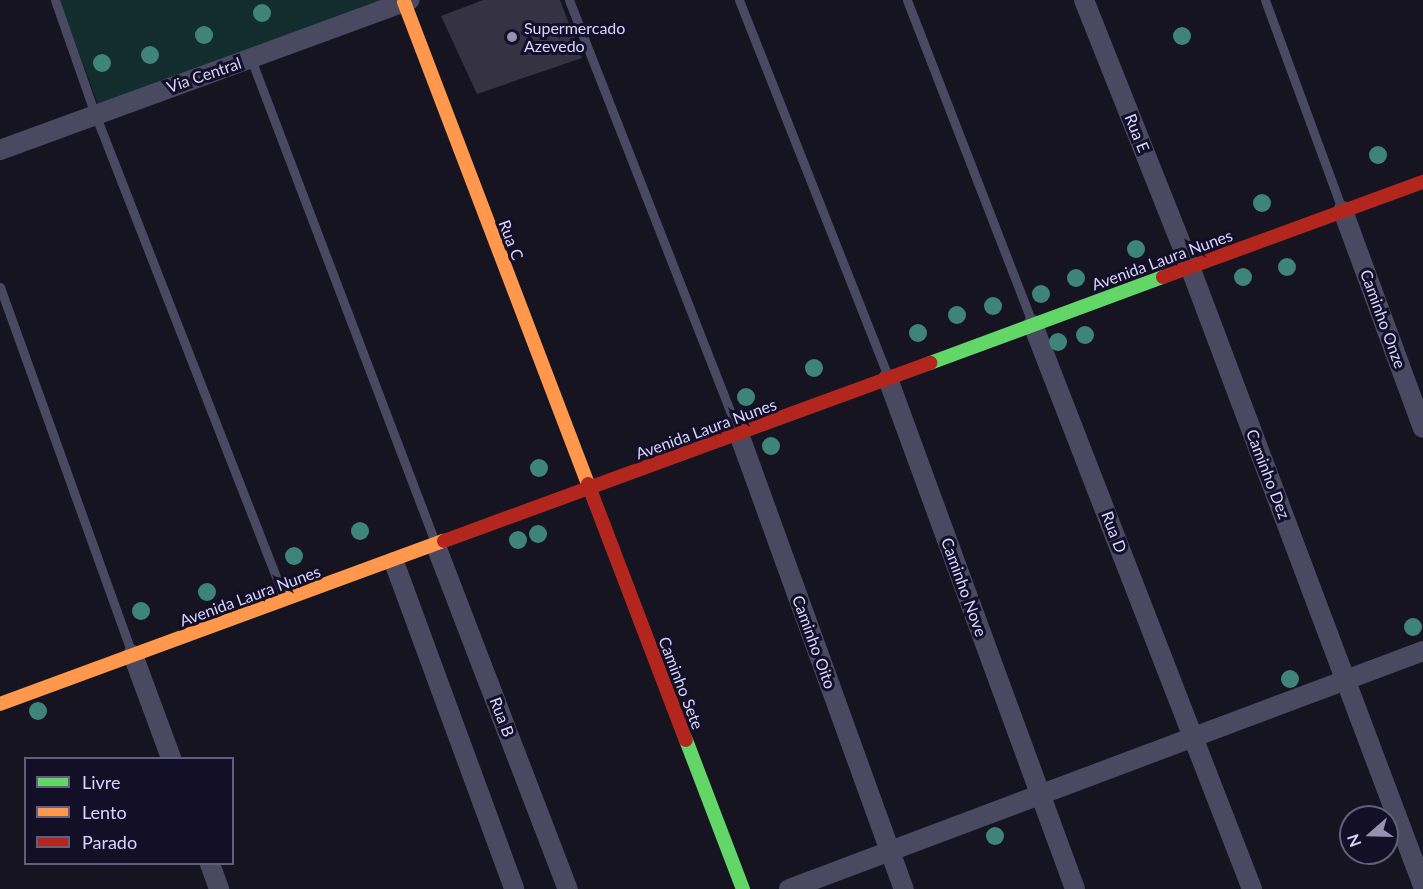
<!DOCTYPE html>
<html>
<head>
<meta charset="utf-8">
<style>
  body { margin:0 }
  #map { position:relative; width:1423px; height:889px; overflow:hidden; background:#161421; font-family:Lato,sans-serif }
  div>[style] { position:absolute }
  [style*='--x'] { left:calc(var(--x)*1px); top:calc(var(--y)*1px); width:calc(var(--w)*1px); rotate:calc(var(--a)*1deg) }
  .green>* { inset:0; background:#132c2d }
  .building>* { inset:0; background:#343243 }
  .lane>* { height:9px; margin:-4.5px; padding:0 4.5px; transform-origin:4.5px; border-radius:4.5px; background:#4a4962 }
  .street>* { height:20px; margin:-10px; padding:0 10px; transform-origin:10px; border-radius:10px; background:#4a4962 }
  .fast>* { height:14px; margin:-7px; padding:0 7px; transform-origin:7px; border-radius:7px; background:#63d668 }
  .slow>* { height:14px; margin:-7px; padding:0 7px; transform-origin:7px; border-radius:7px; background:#ff974d }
  .jam>* { height:14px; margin:-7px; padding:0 7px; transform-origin:7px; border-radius:7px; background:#b3261e }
  .trees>* { width:18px; height:18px; margin:-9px; border-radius:50%; background:#3e8478 }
  .dots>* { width:16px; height:16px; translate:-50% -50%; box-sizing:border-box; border:3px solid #130f26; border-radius:50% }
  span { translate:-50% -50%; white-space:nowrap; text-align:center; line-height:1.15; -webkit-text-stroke:6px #130f26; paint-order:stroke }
  .poi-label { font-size:16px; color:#d9d4ff }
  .left { translate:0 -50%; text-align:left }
  .street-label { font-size:16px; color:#d9d4ff }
  .legend { position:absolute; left:24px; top:757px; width:210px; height:108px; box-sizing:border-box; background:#130f26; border:2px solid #625e7d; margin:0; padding:8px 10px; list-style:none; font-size:18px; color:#d9d4ff }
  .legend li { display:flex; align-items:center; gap:12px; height:30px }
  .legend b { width:30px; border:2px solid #625e7d }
  .north { position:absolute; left:1339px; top:805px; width:60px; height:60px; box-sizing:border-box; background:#130f26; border:2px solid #625e7d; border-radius:50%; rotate:250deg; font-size:16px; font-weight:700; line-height:24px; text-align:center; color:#d9d4ff }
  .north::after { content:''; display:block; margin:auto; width:21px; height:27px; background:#9591b1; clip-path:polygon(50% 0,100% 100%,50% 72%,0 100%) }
</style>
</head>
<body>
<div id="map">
  <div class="green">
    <div style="clip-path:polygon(59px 0,384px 0,99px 107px)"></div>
  </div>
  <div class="building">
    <div style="clip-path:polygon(483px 0,560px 0,582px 58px,477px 94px,441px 16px)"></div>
  </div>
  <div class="lane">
    <div style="--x:55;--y:0;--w:121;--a:70.7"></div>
    <div style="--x:95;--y:114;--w:519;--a:68.63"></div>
    <div style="--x:569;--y:0;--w:463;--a:68.6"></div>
    <div style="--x:739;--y:0;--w:405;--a:68.4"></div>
    <div style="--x:907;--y:0;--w:346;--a:68.8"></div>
    <div style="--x:1265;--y:0;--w:223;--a:69.8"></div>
    <div style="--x:251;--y:59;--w:517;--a:69.15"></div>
    <div style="--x:0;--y:287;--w:390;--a:70.2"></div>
  </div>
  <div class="street">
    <div style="--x:1084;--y:0;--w:287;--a:68.3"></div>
    <div style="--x:1190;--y:267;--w:661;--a:69.37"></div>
    <div style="--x:0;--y:150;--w:436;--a:-20.1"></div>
    <div style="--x:1343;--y:211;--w:231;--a:69.8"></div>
    <div style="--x:1033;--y:325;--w:605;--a:68.78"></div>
    <div style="--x:888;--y:379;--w:543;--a:69.86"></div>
    <div style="--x:739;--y:434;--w:484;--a:70.1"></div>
    <div style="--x:436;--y:546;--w:368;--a:69"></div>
    <div style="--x:394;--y:562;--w:348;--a:69.8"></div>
    <div style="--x:133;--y:655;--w:110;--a:69.7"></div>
    <div style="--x:210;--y:864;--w:27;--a:70"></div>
    <div style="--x:789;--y:889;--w:677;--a:-20.58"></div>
  </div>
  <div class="fast">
    <div style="--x:930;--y:363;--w:248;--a:-20.3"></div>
    <div style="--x:686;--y:740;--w:160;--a:69.1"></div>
  </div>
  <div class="slow">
    <div style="--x:404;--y:2;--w:516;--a:69.11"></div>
    <div style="--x:0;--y:704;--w:473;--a:-20.2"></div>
  </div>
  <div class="jam">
    <div style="--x:1163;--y:277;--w:277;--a:-20.1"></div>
    <div style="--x:588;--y:484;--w:274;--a:69.1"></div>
    <div style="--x:444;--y:541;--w:518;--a:-20.12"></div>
  </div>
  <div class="trees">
    <div style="left:262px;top:13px"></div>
    <div style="left:204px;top:35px"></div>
    <div style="left:1182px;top:36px"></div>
    <div style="left:150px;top:55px"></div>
    <div style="left:102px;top:63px"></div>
    <div style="left:1378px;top:155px"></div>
    <div style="left:1262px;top:203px"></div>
    <div style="left:1136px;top:249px"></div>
    <div style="left:1287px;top:267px"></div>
    <div style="left:1243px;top:277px"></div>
    <div style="left:1076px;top:278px"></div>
    <div style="left:1041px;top:294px"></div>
    <div style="left:993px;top:306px"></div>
    <div style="left:957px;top:315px"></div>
    <div style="left:918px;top:333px"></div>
    <div style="left:1085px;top:335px"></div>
    <div style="left:1058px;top:342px"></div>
    <div style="left:814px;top:368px"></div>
    <div style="left:746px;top:397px"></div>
    <div style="left:771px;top:446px"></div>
    <div style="left:539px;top:468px"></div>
    <div style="left:360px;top:531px"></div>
    <div style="left:538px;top:534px"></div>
    <div style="left:518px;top:540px"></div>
    <div style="left:294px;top:556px"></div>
    <div style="left:207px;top:592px"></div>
    <div style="left:141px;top:611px"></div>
    <div style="left:1413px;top:627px"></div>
    <div style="left:1290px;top:679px"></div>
    <div style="left:38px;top:711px"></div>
    <div style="left:995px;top:836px"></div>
  </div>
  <div class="dots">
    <div style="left:512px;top:37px;background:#9591b1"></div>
  </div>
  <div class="poi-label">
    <span class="left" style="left:524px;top:37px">Supermercado<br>Azevedo</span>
  </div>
  <div class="street-label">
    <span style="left:204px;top:75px;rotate:-19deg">Via Central</span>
    <span style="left:1137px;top:133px;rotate:68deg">Rua E</span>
    <span style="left:511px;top:240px;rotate:69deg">Rua C</span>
    <span style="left:1162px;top:260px;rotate:-20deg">Avenida Laura Nunes</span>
    <span style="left:1383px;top:319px;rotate:70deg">Caminho Onze</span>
    <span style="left:706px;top:429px;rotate:-20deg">Avenida Laura Nunes</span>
    <span style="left:1268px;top:474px;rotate:69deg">Caminho Dez</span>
    <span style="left:1114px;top:532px;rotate:69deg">Rua D</span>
    <span style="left:964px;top:587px;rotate:70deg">Caminho Nove</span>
    <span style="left:250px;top:596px;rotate:-20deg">Avenida Laura Nunes</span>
    <span style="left:814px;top:642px;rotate:70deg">Caminho Oito</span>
    <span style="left:681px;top:683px;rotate:69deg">Caminho Sete</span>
    <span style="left:502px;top:717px;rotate:69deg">Rua B</span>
  </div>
  <ul class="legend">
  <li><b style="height:8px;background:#63d668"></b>Livre</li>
  <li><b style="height:8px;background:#ff974d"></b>Lento</li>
  <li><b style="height:8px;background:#b3261e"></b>Parado</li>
  </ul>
  <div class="north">N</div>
</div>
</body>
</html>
